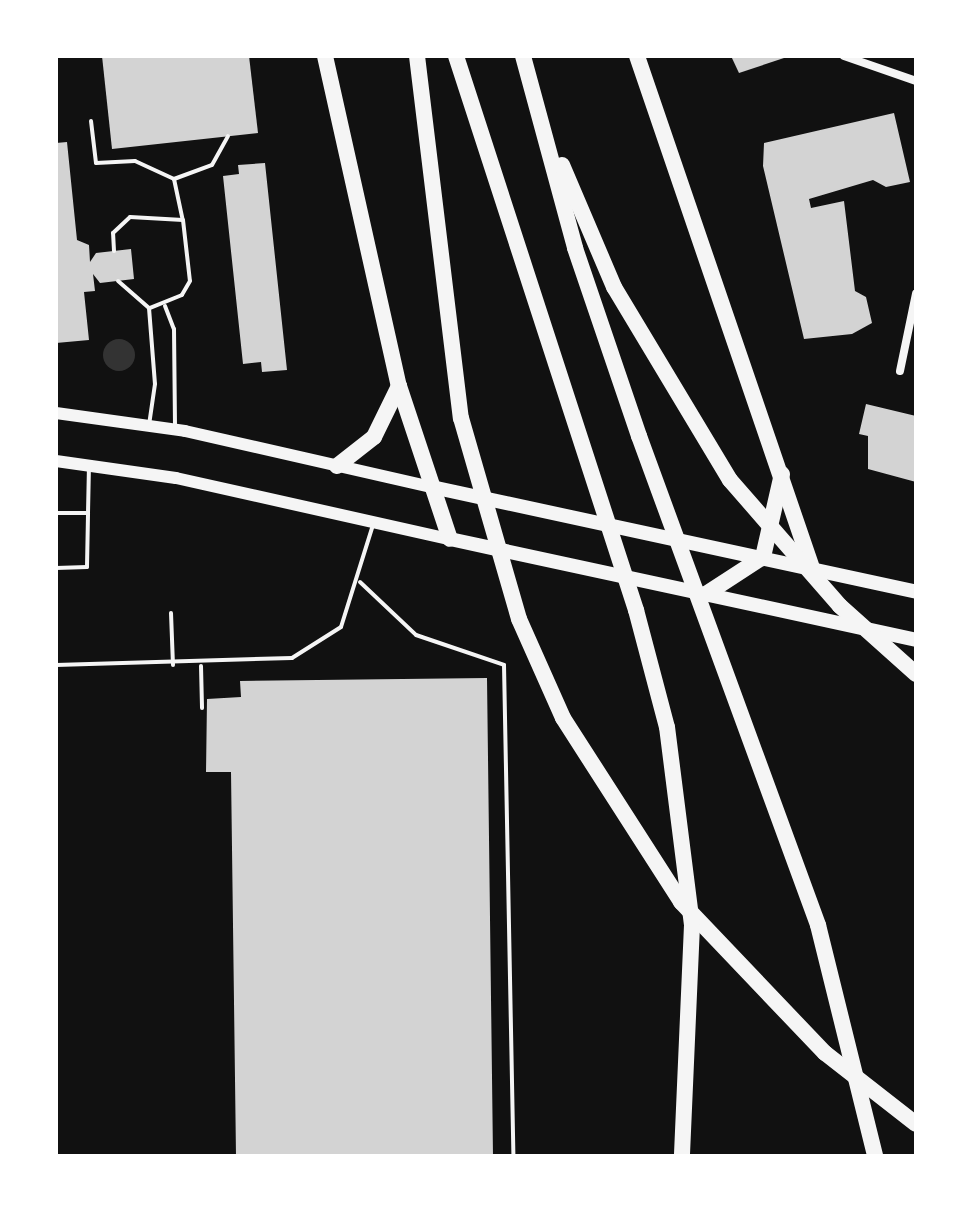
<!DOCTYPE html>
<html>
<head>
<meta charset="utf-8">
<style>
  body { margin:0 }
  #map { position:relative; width:972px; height:1212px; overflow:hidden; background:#111; font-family:Ubuntu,sans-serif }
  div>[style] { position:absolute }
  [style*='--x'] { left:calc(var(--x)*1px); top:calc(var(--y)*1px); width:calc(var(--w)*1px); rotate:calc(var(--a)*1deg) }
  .water>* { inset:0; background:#333 }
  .round { border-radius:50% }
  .building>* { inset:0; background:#d3d3d3 }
  .service>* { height:4px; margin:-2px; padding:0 2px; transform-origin:2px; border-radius:2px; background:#f5f5f5 }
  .minor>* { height:8px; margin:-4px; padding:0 4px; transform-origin:4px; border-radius:4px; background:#f5f5f5 }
  .secondary>* { height:12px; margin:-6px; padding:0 6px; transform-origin:6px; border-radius:6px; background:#f5f5f5 }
  .primary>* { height:14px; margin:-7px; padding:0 7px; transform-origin:7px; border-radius:7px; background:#f5f5f5 }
  .motorway>* { height:16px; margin:-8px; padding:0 8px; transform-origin:8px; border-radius:8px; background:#f5f5f5 }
  span { translate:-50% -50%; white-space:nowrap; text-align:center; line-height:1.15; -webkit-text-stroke:6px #fff; paint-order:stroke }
  .frame { position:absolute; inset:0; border:58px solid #fff; pointer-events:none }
</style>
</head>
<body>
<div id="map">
  <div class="water">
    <div class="round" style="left:103px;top:339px;width:32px;height:32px"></div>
  </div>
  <div class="building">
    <div style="clip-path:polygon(102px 56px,249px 56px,258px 133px,112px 149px)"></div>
    <div style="clip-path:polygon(731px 56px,782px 56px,784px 58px,739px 73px)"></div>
    <div style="clip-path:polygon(894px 113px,910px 182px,886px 187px,873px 180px,809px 199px,811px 208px,844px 201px,855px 291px,866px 297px,872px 323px,852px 334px,804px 339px,763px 166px,764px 143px)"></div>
    <div style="clip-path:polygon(67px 142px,77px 240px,89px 245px,90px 262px,96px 253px,131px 249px,134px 279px,100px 283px,93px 274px,95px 291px,84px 292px,89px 340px,56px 343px,56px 143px)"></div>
    <div style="clip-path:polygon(265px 163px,287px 370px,262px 372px,261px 362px,243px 364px,223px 176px,239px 174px,238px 165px)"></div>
    <div style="clip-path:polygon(866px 404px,916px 416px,916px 482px,868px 469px,868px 436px,859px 434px)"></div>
    <div style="clip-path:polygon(487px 678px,493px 1156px,236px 1156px,231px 772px,206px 772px,207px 699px,241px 697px,240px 681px)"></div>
  </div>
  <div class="service">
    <div style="--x:91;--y:121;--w:42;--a:83.2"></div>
    <div style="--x:96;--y:163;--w:39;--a:-3"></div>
    <div style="--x:135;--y:161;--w:43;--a:24.8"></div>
    <div style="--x:174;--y:179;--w:40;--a:78"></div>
    <div style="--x:174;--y:179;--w:40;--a:-20.2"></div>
    <div style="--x:212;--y:165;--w:33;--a:-61"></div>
    <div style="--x:114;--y:251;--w:18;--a:-93"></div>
    <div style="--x:113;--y:233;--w:23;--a:-43"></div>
    <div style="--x:130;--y:217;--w:53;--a:3.2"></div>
    <div style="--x:183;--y:220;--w:61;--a:83.5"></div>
    <div style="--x:190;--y:281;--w:16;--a:120"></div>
    <div style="--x:182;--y:295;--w:35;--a:158"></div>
    <div style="--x:149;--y:308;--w:41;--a:-138.9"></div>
    <div style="--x:165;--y:306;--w:25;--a:69"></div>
    <div style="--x:174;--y:329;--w:98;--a:89.4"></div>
    <div style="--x:149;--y:308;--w:76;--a:85.5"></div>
    <div style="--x:155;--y:384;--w:41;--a:98.3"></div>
    <div style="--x:56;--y:513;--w:32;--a:0"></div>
    <div style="--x:88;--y:513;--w:46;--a:-88.8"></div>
    <div style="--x:56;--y:568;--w:31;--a:-2"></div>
    <div style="--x:87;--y:567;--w:54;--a:-88.9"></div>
    <div style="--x:360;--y:582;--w:77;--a:43.4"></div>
    <div style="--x:416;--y:635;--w:93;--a:18.8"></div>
    <div style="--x:504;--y:665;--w:491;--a:88.9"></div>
    <div style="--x:171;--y:613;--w:52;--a:87.8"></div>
    <div style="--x:56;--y:665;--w:236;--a:-1.7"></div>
    <div style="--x:292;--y:658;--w:58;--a:-32.3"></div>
    <div style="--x:341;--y:627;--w:107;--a:-72.6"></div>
    <div style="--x:201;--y:666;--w:42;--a:88.6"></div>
  </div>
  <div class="minor">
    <div style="--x:844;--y:56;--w:76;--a:19.1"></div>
    <div style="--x:900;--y:371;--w:79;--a:-78.3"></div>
  </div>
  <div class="secondary">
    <div style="--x:56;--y:413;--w:130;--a:7.9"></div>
    <div style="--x:185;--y:431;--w:253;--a:12.8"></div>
    <div style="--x:56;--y:461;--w:121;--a:8.1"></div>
    <div style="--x:176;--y:478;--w:281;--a:12.6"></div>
  </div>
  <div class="primary">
    <div style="--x:432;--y:487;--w:495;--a:12.2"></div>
    <div style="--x:450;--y:539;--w:477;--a:12.2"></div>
  </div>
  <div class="motorway">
    <div style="--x:325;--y:56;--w:338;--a:77.4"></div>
    <div style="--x:399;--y:386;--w:161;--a:71.6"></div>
    <div style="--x:417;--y:56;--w:365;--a:83.1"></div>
    <div style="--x:461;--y:418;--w:209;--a:73.9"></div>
    <div style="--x:519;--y:619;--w:108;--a:66"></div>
    <div style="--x:563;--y:718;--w:219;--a:57.3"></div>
    <div style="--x:681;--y:902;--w:209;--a:46.4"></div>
    <div style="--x:825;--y:1053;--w:115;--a:38"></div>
    <div style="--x:456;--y:56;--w:583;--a:72"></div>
    <div style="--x:636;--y:610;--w:121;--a:75.2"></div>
    <div style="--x:667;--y:727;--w:200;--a:82.8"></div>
    <div style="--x:692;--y:925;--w:231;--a:92.5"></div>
    <div style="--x:523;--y:56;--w:199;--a:74.8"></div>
    <div style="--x:575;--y:248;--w:199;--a:71.2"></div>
    <div style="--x:639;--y:436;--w:521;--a:69.89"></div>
    <div style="--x:818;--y:925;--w:238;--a:76.1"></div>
    <div style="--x:637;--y:56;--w:541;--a:71.13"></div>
    <div style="--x:562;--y:165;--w:133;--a:66.9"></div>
    <div style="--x:614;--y:287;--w:225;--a:59"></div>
    <div style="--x:730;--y:480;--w:167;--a:48.9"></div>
    <div style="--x:840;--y:606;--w:102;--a:41.8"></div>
    <div style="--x:337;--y:466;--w:47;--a:-38.1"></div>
    <div style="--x:374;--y:437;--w:57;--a:-63.9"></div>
    <div style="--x:706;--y:594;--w:68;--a:-33"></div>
    <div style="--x:763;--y:557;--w:85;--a:-77.1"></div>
  </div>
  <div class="frame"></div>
</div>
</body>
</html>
